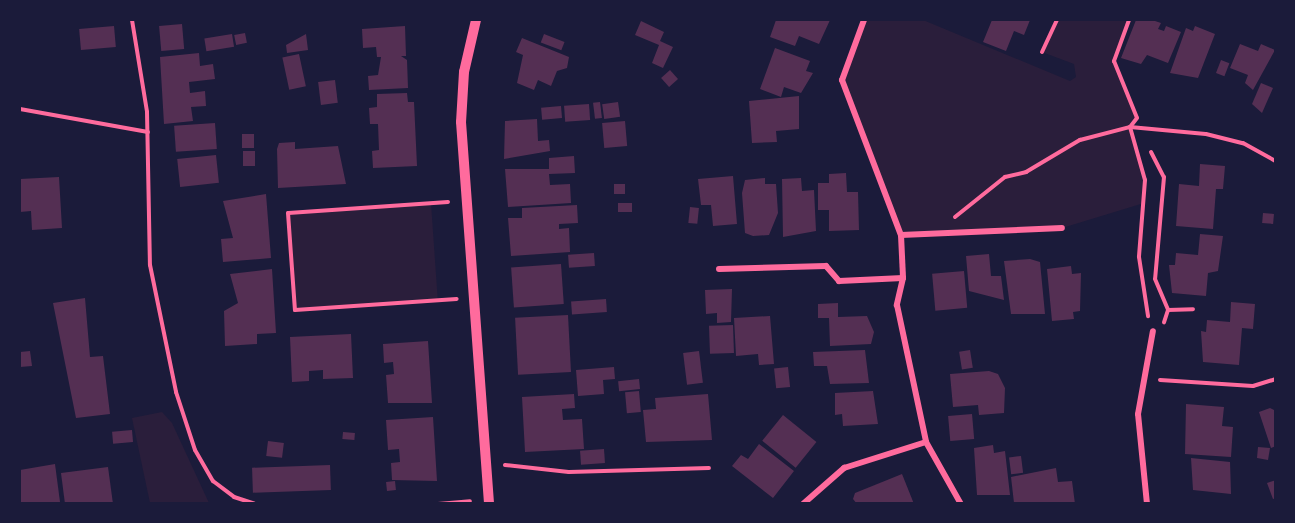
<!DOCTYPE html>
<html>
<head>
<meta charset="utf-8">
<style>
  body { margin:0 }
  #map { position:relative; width:1295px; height:523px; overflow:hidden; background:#1b1b3a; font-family:"IBM Plex Sans",sans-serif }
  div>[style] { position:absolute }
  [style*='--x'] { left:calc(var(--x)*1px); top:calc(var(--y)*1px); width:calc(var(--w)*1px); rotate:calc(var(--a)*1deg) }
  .green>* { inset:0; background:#2a1e3b; transform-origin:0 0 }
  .building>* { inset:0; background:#542f53; transform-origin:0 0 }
  .path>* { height:4px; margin:-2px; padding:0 2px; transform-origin:2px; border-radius:2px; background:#ff6b9d }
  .minor>* { height:6px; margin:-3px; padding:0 3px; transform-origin:3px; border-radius:3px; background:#ff6b9d }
  .tertiary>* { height:10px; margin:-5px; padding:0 5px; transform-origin:5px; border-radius:5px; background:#ff6b9d }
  span { translate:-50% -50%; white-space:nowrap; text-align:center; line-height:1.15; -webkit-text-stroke:4.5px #1b1b3a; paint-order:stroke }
  .frame { position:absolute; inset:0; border:21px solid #1b1b3a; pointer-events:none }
</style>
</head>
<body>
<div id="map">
  <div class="green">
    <div style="clip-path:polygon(864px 20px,923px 20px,1070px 81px,1076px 77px,1074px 64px,1042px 52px,1057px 20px,1129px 20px,1114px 61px,1137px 118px,1130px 127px,1145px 180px,1144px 203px,1062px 228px,901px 235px,842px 80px)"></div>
    <div style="left:431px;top:203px;width:97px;height:143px;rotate:86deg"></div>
    <div style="clip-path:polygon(162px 412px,172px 423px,209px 503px,150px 503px,132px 418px)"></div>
  </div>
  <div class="building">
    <div style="clip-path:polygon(776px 20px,830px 20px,819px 44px,799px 36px,795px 46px,770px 37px)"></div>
    <div style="clip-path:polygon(992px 20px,1030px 20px,1024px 35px,1014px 31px,1006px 51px,983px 42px)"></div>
    <div style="clip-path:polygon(1136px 20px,1152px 20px,1161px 23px,1158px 29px,1164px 31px,1166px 26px,1181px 32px,1168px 63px,1147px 55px,1141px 64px,1121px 58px)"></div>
    <div style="clip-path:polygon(641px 21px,664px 32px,660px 41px,673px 47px,663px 68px,652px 63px,659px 45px,635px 35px)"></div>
    <div style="left:182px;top:24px;width:25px;height:23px;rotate:85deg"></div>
    <div style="left:114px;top:26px;width:21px;height:35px;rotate:85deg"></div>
    <div style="clip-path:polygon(405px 26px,406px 56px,401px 56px,407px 60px,408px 88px,369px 90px,368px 76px,378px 75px,381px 57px,377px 57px,376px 47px,363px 48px,362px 29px)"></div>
    <div style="clip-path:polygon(1195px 26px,1215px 34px,1198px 78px,1170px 73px,1186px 28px,1193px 31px)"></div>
    <div style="left:245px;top:33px;width:10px;height:11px;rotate:79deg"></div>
    <div style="left:232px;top:34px;width:13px;height:28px;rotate:81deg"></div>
    <div style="clip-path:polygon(306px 34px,308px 50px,287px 53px,286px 45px)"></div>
    <div style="left:544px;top:34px;width:22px;height:9px;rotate:21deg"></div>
    <div style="clip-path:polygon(522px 38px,569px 57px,567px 68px,557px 71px,551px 86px,538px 80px,534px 90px,517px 83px,523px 55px,516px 52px)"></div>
    <div style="clip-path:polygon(1240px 44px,1258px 51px,1261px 44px,1275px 50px,1253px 90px,1245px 83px,1248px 75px,1230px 68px)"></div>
    <div style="clip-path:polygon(775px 48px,810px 61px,806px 71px,813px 73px,801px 93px,784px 87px,781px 97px,760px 89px)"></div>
    <div style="clip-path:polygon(199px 53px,200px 66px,213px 64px,215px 79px,189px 82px,190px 93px,205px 91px,206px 106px,191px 107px,193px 121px,164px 124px,160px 57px)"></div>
    <div style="left:299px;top:54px;width:33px;height:17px;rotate:78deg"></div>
    <div style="left:1221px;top:60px;width:9px;height:14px;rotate:21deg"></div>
    <div style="left:670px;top:70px;width:12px;height:12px;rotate:48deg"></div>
    <div style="left:335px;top:80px;width:23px;height:17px;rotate:83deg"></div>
    <div style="clip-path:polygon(1261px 83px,1273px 88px,1262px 113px,1252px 104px)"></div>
    <div style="clip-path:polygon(407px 93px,408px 102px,414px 102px,417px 166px,373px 168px,372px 151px,379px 150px,378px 124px,370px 124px,369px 108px,377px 107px,377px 94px)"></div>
    <div style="clip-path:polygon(799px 96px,799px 129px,776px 131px,777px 142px,752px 143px,749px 101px)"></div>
    <div style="left:600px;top:102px;width:16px;height:7px;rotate:83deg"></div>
    <div style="left:618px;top:102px;width:15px;height:16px;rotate:82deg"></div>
    <div style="left:589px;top:104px;width:16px;height:25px;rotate:86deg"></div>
    <div style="left:561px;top:106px;width:12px;height:20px;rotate:85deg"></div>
    <div style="clip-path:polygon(537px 119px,538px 141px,549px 140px,550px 151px,504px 159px,505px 121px)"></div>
    <div style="left:625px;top:121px;width:25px;height:23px;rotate:85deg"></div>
    <div style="left:215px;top:123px;width:26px;height:41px;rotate:86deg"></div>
    <div style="left:254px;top:134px;width:14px;height:12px;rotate:90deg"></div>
    <div style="clip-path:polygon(295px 142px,295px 149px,338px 146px,346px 184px,278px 188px,277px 149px,279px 143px)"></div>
    <div style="left:255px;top:151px;width:15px;height:12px;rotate:90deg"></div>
    <div style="left:216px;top:155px;width:28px;height:39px;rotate:84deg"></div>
    <div style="clip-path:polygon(574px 156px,575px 173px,549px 174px,550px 185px,570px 184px,571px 203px,508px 207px,505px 169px,549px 169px,549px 158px)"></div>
    <div style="clip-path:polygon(1200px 164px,1225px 166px,1223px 189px,1216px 189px,1213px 229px,1176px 226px,1179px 184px,1199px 186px)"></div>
    <div style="clip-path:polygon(846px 173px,847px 192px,858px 192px,859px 230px,829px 231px,829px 210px,818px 210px,818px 183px,829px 183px,829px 174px)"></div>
    <div style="clip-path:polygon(733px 176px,737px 224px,713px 226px,711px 205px,701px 205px,698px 179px)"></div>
    <div style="clip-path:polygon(59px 177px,62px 228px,32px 230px,31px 211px,20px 212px,20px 179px)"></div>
    <div style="clip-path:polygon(765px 178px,765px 184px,776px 184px,778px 213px,769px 235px,753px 236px,745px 233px,742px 193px,745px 180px)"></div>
    <div style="clip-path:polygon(801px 178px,802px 191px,814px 190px,816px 231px,783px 237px,782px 179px)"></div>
    <div style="left:625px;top:184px;width:10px;height:11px;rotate:90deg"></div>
    <div style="clip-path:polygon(266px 194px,271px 258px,223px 262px,221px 239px,233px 238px,223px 201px)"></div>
    <div style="left:618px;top:203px;width:14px;height:9px"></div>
    <div style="clip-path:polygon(577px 205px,578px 223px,559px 224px,559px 229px,569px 228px,570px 252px,511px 256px,508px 218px,522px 218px,522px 208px)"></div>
    <div style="left:690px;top:207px;width:9px;height:16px;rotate:6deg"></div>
    <div style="left:1263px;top:213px;width:11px;height:10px;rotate:5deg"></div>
    <div style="clip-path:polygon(1200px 234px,1223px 236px,1218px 271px,1208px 273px,1206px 296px,1172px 293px,1169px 265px,1175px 265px,1176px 253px,1198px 255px)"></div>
    <div style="left:594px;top:253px;width:13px;height:26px;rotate:86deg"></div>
    <div style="clip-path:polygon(989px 254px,991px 276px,1001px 276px,1004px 300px,969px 291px,966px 256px)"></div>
    <div style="clip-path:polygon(1030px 259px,1040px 262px,1045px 314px,1011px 314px,1004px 261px)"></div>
    <div style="left:561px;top:264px;width:40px;height:50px;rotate:86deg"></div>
    <div style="clip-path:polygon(1071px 266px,1072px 274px,1081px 273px,1080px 311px,1073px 312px,1074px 319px,1052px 321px,1047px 269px)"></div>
    <div style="clip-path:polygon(272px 269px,276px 333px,257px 334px,257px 344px,225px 346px,224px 311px,238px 303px,230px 274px)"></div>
    <div style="left:964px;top:271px;width:37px;height:32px;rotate:85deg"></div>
    <div style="clip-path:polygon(732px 289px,731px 322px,717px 323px,717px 313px,706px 314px,705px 290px)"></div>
    <div style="clip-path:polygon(85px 298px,90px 357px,103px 356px,110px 414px,76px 418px,53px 303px)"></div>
    <div style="left:606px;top:299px;width:13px;height:35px;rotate:86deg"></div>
    <div style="clip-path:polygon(1231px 302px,1255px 304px,1253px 329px,1242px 328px,1239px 365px,1203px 362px,1201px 331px,1206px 332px,1207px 320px,1230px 322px)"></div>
    <div style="clip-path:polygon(838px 303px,838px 317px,867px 316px,874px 332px,871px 344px,830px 346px,829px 318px,818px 318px,818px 304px)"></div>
    <div style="left:568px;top:315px;width:57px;height:53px;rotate:87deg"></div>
    <div style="clip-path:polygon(770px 316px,774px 364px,759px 365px,758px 354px,736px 356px,734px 318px)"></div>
    <div style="left:733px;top:325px;width:28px;height:24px;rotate:88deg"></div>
    <div style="clip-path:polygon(351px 334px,353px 378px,323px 379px,323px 370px,309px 371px,309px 381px,292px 382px,290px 337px)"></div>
    <div style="clip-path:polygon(428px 341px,432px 403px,388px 403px,386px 375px,394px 374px,393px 362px,384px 363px,383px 344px)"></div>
    <div style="clip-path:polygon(865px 350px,869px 383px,830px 384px,827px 366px,814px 366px,813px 352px)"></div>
    <div style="left:970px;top:350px;width:18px;height:11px;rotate:81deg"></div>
    <div style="clip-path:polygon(30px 351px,32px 366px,20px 367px,20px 352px)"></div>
    <div style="left:699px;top:351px;width:32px;height:16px;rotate:83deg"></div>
    <div style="clip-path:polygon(614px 367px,615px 379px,603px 380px,604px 394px,578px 396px,576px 370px)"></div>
    <div style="left:788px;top:367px;width:20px;height:14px;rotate:84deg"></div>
    <div style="clip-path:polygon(989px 371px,998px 374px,1005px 388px,1004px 413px,979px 415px,978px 405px,953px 407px,950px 374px)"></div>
    <div style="left:639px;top:379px;width:10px;height:21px;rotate:84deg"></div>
    <div style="left:639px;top:391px;width:21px;height:14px;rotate:85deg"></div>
    <div style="clip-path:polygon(873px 391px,878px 424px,843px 426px,842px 414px,835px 415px,835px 393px)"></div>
    <div style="clip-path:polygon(574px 394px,575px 408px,562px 409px,563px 420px,582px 419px,584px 449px,525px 452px,522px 397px)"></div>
    <div style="clip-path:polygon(708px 394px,712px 440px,646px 442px,643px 410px,656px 409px,655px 398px)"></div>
    <div style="clip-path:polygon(1186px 404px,1224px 407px,1222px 426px,1233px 427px,1231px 457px,1185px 454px)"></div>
    <div style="clip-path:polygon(1270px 408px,1276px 411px,1276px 446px,1271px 448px,1259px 412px)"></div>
    <div style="left:972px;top:414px;width:25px;height:24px;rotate:85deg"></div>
    <div style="left:783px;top:415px;width:43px;height:33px;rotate:39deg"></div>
    <div style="clip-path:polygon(433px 417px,437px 481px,392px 480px,391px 463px,400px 462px,399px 449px,388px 450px,386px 420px)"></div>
    <div style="left:132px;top:430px;width:12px;height:20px;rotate:85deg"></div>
    <div style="left:343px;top:432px;width:12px;height:7px;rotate:5deg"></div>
    <div style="left:268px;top:441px;width:16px;height:15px;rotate:7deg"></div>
    <div style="clip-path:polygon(759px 444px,794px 471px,773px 498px,732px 466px,741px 455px,748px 459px)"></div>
    <div style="clip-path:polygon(993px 445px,994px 453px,1005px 451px,1010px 495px,977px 495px,974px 448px)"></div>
    <div style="clip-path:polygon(1258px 447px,1270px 448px,1268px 460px,1257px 458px)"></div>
    <div style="left:604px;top:449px;width:14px;height:24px;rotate:86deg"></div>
    <div style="left:1021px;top:456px;width:17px;height:12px;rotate:83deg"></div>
    <div style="clip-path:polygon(1191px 458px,1230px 462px,1231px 494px,1193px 490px)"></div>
    <div style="clip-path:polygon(55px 464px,60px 502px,20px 504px,20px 470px)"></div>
    <div style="left:330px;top:465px;width:25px;height:78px;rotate:88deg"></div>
    <div style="clip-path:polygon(108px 467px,113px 504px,65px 504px,61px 473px)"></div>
    <div style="clip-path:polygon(1056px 468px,1058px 482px,1072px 481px,1075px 504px,1014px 503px,1011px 477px)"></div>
    <div style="clip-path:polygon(902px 474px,914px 504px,857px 504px,853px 499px,855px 493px)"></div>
    <div style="clip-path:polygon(1276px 480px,1276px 498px,1273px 499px,1267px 483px)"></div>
    <div style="left:395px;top:481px;width:9px;height:9px;rotate:84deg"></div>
  </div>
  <div class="path">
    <div style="--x:132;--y:20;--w:93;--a:80.7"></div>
    <div style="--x:147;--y:112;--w:153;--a:88.9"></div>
    <div style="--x:150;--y:265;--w:130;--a:78.4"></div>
    <div style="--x:176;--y:392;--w:61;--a:71.9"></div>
    <div style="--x:195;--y:450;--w:36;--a:60"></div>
    <div style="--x:213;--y:481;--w:26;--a:37"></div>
    <div style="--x:234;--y:497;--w:23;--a:18"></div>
    <div style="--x:1129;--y:20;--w:44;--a:110.1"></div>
    <div style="--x:1114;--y:61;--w:61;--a:68"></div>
    <div style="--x:1137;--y:118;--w:11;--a:128"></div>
    <div style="--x:1130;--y:127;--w:55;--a:74.2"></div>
    <div style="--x:1145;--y:180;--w:77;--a:94.5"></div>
    <div style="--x:1139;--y:257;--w:60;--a:81.3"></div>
    <div style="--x:1042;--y:52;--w:35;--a:-65"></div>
    <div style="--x:20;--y:109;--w:130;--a:10.2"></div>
    <div style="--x:1151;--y:152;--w:28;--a:63"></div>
    <div style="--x:1164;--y:177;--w:102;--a:95"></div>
    <div style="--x:1155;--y:279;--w:34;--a:67"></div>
    <div style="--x:1168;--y:310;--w:13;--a:108"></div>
    <div style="--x:448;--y:202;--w:160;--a:176.1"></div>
    <div style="--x:288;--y:213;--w:97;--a:85.9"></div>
    <div style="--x:295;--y:310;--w:162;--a:-3.9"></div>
    <div style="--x:955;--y:217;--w:64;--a:-38.7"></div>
    <div style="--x:1005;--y:177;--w:22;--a:-13"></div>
    <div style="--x:1026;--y:172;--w:63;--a:-30.7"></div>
    <div style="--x:1080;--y:140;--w:52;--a:-14.6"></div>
    <div style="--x:1130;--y:127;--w:76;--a:5.3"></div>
    <div style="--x:1206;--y:134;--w:38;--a:14"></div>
    <div style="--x:1243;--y:143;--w:38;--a:29"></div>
    <div style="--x:1168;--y:310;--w:25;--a:-2"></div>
    <div style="--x:1160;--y:380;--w:93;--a:3.7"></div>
    <div style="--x:1253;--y:386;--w:24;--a:-17"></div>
    <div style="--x:505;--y:465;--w:64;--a:6.2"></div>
    <div style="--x:569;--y:472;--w:140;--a:-1.6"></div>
    <div style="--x:438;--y:504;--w:32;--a:-5"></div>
  </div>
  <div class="minor">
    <div style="--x:864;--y:20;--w:64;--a:110.1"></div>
    <div style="--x:842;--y:80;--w:166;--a:69.2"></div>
    <div style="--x:901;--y:235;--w:43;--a:87.3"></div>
    <div style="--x:903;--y:278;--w:28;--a:103"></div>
    <div style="--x:897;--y:305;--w:140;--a:78"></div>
    <div style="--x:926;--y:442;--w:71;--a:60.6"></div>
    <div style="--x:901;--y:235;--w:161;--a:-2.5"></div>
    <div style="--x:719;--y:269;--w:107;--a:-1.6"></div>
    <div style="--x:826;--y:266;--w:20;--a:49"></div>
    <div style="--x:839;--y:281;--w:64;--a:-2.7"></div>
    <div style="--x:803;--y:504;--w:55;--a:-41.3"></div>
    <div style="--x:844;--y:468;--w:86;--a:-17.6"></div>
    <div style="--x:1147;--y:504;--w:90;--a:-95.7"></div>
    <div style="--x:1138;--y:414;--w:84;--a:-79.8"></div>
  </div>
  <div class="tertiary">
    <div style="--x:476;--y:20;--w:53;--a:103"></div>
    <div style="--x:464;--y:72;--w:50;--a:93.4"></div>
    <div style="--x:461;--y:122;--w:383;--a:85.8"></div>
  </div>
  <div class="frame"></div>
</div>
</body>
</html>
